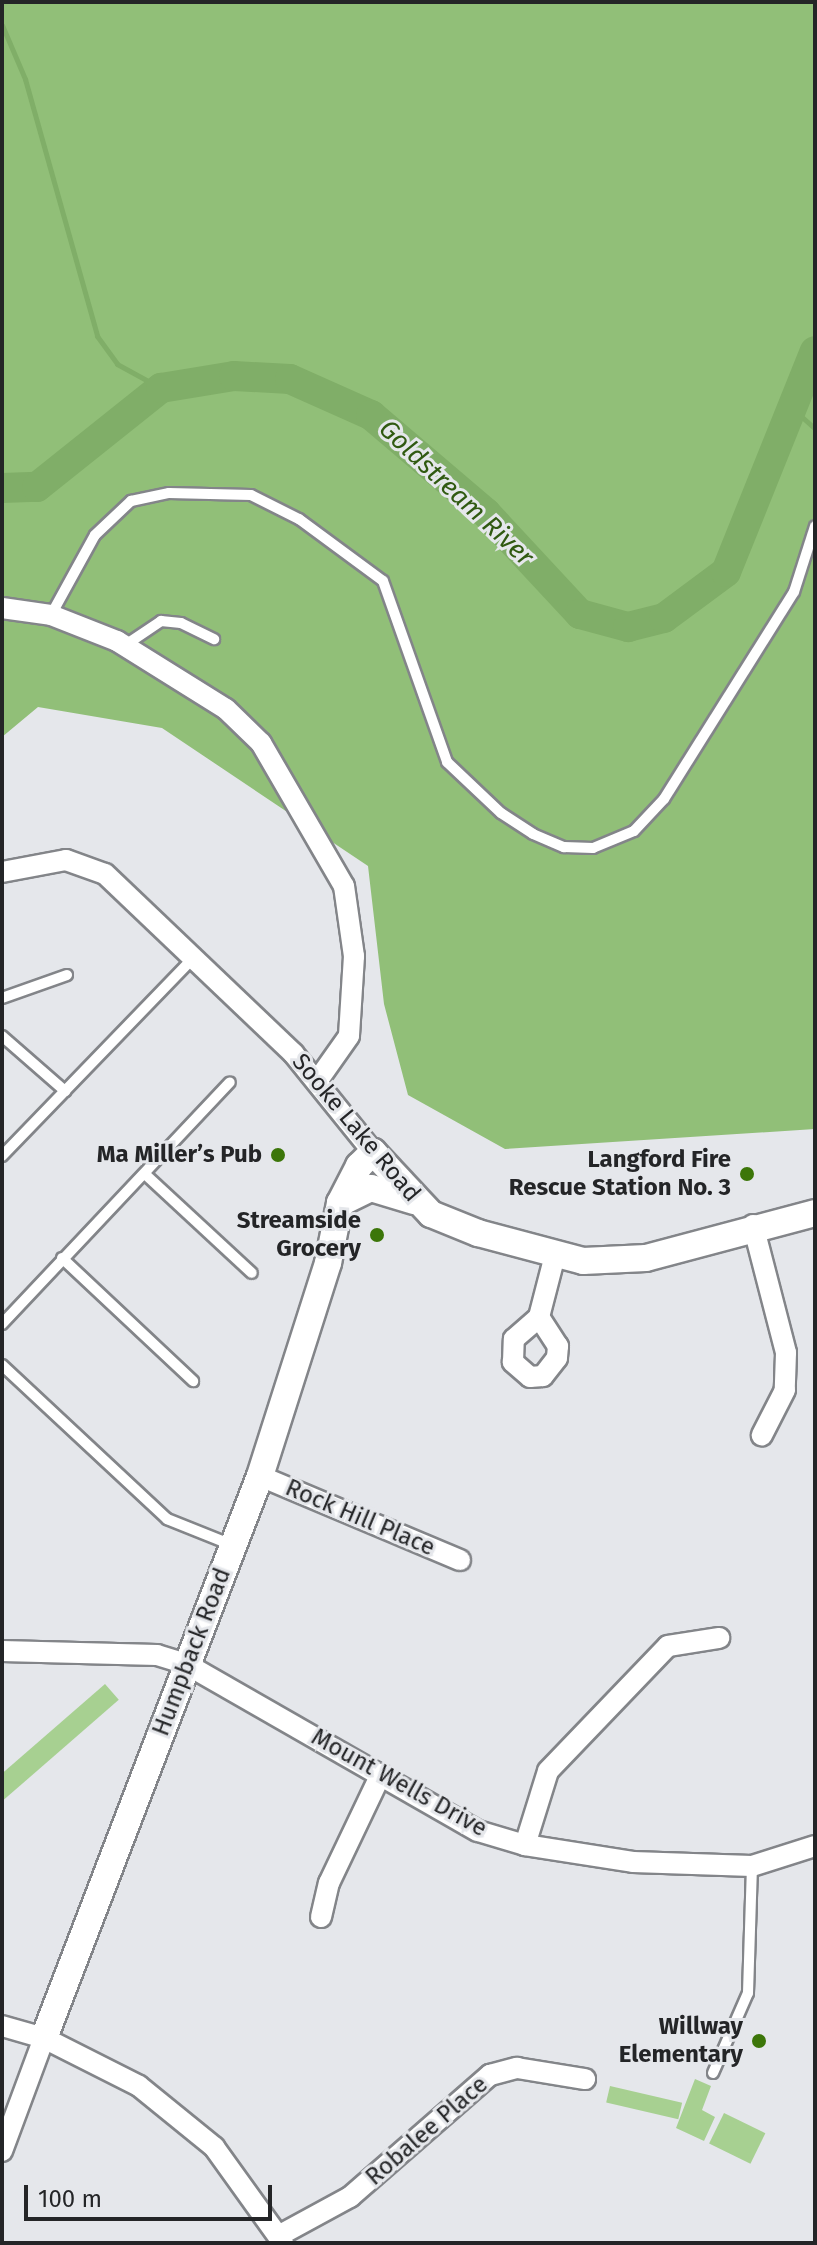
<!DOCTYPE html>
<html>
<head>
<meta charset="utf-8">
<style>
  body { margin:0 }
  #map { position:relative; width:817px; height:2245px; overflow:hidden; background:#e5e7eb; font-family:"Fira Sans",sans-serif }
  div>[style] { position:absolute }
  [style*='--x'] { left:calc(var(--x)*1px); top:calc(var(--y)*1px); width:calc(var(--w)*1px); rotate:calc(var(--a)*1deg) }
  .green>* { inset:0; background:#a7d091; transform-origin:0 0 }
  .forest>* { inset:0; background:#91bf78 }
  .stream>* { height:5px; margin:-2.5px; padding:0 2.5px; transform-origin:2.5px; border-radius:2.5px; background:#80ae68 }
  .river>* { height:30px; margin:-15px; padding:0 15px; transform-origin:15px; border-radius:15px; background:#80ae68 }
  .roads { filter:drop-shadow(2px 0 #838589) drop-shadow(-2px 0 #838589) drop-shadow(0 2px #838589) drop-shadow(0 -2px #838589) }
  .service>* { height:10px; margin:-5px; padding:0 5px; transform-origin:5px; border-radius:5px; background:#fff }
  .minor>* { height:20px; margin:-10px; padding:0 10px; transform-origin:10px; border-radius:10px; background:#fff }
  .tertiary>* { height:26px; margin:-13px; padding:0 13px; transform-origin:13px; border-radius:13px; background:#fff }
  .dots>* { width:22px; height:22px; translate:-50% -50%; box-sizing:border-box; border:4px solid #e5e7eb; border-radius:50% }
  span { translate:-50% -50%; white-space:nowrap; text-align:center; line-height:1.15; -webkit-text-stroke:6px #e5e7eb; paint-order:stroke }
  .street-label { font-size:24px; color:#242527 }
  .poi-label { font-size:24px; color:#242527; font-weight:700 }
  .right { translate:-100% -50%; text-align:right }
  .water-label { font-size:26px; color:#305a11; font-style:italic }
  .frame { position:absolute; inset:0; border:4px solid #242527; pointer-events:none }
  .scale { position:absolute; left:24px; top:2185px; width:248px; height:36px; box-sizing:border-box; border:4px solid #242527; border-top:0; padding-left:10px; font-size:24px; line-height:28px; white-space:nowrap; color:#242527; -webkit-text-stroke:6px #e5e7eb; paint-order:stroke }
</style>
</head>
<body>
<div id="map">
  <div class="green">
    <div style="left:105px;top:1684px;width:21px;height:217px;rotate:49deg"></div>
    <div style="clip-path:polygon(695px 2079px,711px 2086px,702px 2110px,715px 2117px,704px 2141px,676px 2128px)"></div>
    <div style="left:610px;top:2086px;width:74px;height:17px;rotate:13deg"></div>
    <div style="left:724px;top:2113px;width:46px;height:34px;rotate:26deg"></div>
  </div>
  <div class="forest">
    <div style="clip-path:polygon(2px 2px,815px 2px,815px 1129px,505px 1149px,408px 1095px,384px 1004px,368px 866px,162px 728px,38px 707px,2px 737px)"></div>
  </div>
  <div class="stream">
    <div style="--x:2;--y:25;--w:59;--a:66.9"></div>
    <div style="--x:25;--y:79;--w:267;--a:74.3"></div>
    <div style="--x:97;--y:336;--w:34;--a:54"></div>
    <div style="--x:117;--y:364;--w:50;--a:28.6"></div>
    <div style="--x:792;--y:408;--w:31;--a:42"></div>
  </div>
  <div class="river">
    <div style="--x:2;--y:488;--w:35;--a:-2"></div>
    <div style="--x:37;--y:487;--w:159;--a:-38.6"></div>
    <div style="--x:161;--y:388;--w:74;--a:-9.3"></div>
    <div style="--x:234;--y:376;--w:56;--a:3.1"></div>
    <div style="--x:290;--y:379;--w:89;--a:24"></div>
    <div style="--x:371;--y:415;--w:151;--a:40.4"></div>
    <div style="--x:486;--y:513;--w:138;--a:47.1"></div>
    <div style="--x:580;--y:614;--w:50;--a:15.2"></div>
    <div style="--x:628;--y:627;--w:37;--a:-14"></div>
    <div style="--x:664;--y:618;--w:77;--a:-36.6"></div>
    <div style="--x:726;--y:572;--w:238;--a:-68.1"></div>
  </div>
  <div class="roads">
    <div class="service">
      <div style="--x:51;--y:615;--w:91;--a:-61.2"></div>
      <div style="--x:95;--y:535;--w:50;--a:-43.4"></div>
      <div style="--x:131;--y:501;--w:39;--a:-12"></div>
      <div style="--x:169;--y:493;--w:82;--a:1.4"></div>
      <div style="--x:251;--y:495;--w:54;--a:26.6"></div>
      <div style="--x:299;--y:519;--w:104;--a:36.4"></div>
      <div style="--x:383;--y:581;--w:192;--a:70.5"></div>
      <div style="--x:447;--y:762;--w:74;--a:43.4"></div>
      <div style="--x:501;--y:813;--w:38;--a:33"></div>
      <div style="--x:533;--y:834;--w:34;--a:23"></div>
      <div style="--x:564;--y:847;--w:29;--a:2"></div>
      <div style="--x:593;--y:848;--w:44;--a:-22.5"></div>
      <div style="--x:634;--y:831;--w:44;--a:-46.8"></div>
      <div style="--x:664;--y:799;--w:244;--a:-57.9"></div>
      <div style="--x:794;--y:592;--w:69;--a:-72.3"></div>
      <div style="--x:124;--y:646;--w:45;--a:-34"></div>
      <div style="--x:161;--y:621;--w:20;--a:6"></div>
      <div style="--x:181;--y:623;--w:37;--a:26"></div>
      <div style="--x:2;--y:998;--w:69;--a:-19.5"></div>
      <div style="--x:2;--y:1036;--w:84;--a:41.1"></div>
      <div style="--x:2;--y:1156;--w:275;--a:-46"></div>
      <div style="--x:146;--y:1175;--w:144;--a:42.8"></div>
      <div style="--x:62;--y:1258;--w:180;--a:43.2"></div>
      <div style="--x:2;--y:1324;--w:332;--a:-46.7"></div>
      <div style="--x:2;--y:1365;--w:226;--a:43"></div>
      <div style="--x:167;--y:1519;--w:70;--a:21.8"></div>
      <div style="--x:713;--y:2073;--w:87;--a:-66.4"></div>
      <div style="--x:748;--y:1993;--w:127;--a:-88.2"></div>
    </div>
    <div class="minor">
      <div style="--x:2;--y:608;--w:49;--a:8.1"></div>
      <div style="--x:51;--y:615;--w:71;--a:21.5"></div>
      <div style="--x:117;--y:641;--w:128;--a:32"></div>
      <div style="--x:226;--y:709;--w:49;--a:44.2"></div>
      <div style="--x:261;--y:743;--w:165;--a:59.9"></div>
      <div style="--x:344;--y:886;--w:71;--a:81.9"></div>
      <div style="--x:354;--y:956;--w:80;--a:93.6"></div>
      <div style="--x:349;--y:1036;--w:54;--a:125.2"></div>
      <div style="--x:2;--y:872;--w:65;--a:-10.6"></div>
      <div style="--x:66;--y:860;--w:41;--a:19.7"></div>
      <div style="--x:105;--y:874;--w:260;--a:43.6"></div>
      <div style="--x:293;--y:1053;--w:127;--a:51.1"></div>
      <div style="--x:753;--y:1225;--w:132;--a:75.5"></div>
      <div style="--x:786;--y:1353;--w:37;--a:92"></div>
      <div style="--x:785;--y:1390;--w:51;--a:117.1"></div>
      <div style="--x:539;--y:1317;--w:35;--a:57"></div>
      <div style="--x:558;--y:1346;--w:12;--a:95"></div>
      <div style="--x:557;--y:1358;--w:23;--a:128"></div>
      <div style="--x:543;--y:1376;--w:13;--a:176"></div>
      <div style="--x:530;--y:1377;--w:23;--a:-139"></div>
      <div style="--x:513;--y:1362;--w:23;--a:-88"></div>
      <div style="--x:514;--y:1339;--w:33;--a:-41"></div>
      <div style="--x:539;--y:1317;--w:64;--a:-75.5"></div>
      <div style="--x:260;--y:1476;--w:217;--a:22.8"></div>
      <div style="--x:2;--y:1651;--w:155;--a:1.5"></div>
      <div style="--x:157;--y:1655;--w:30;--a:17"></div>
      <div style="--x:186;--y:1664;--w:336;--a:29.8"></div>
      <div style="--x:478;--y:1831;--w:49;--a:16.6"></div>
      <div style="--x:525;--y:1845;--w:109;--a:8.9"></div>
      <div style="--x:633;--y:1862;--w:119;--a:1.9"></div>
      <div style="--x:752;--y:1866;--w:66;--a:-17.6"></div>
      <div style="--x:525;--y:1845;--w:77;--a:-72.7"></div>
      <div style="--x:548;--y:1771;--w:173;--a:-46.2"></div>
      <div style="--x:668;--y:1646;--w:52;--a:-8.9"></div>
      <div style="--x:321;--y:1917;--w:35;--a:-77"></div>
      <div style="--x:329;--y:1883;--w:121;--a:-64.5"></div>
      <div style="--x:2;--y:2026;--w:44;--a:15.9"></div>
      <div style="--x:44;--y:2038;--w:106;--a:26.8"></div>
      <div style="--x:139;--y:2086;--w:97;--a:39.1"></div>
      <div style="--x:214;--y:2147;--w:118;--a:54.3"></div>
      <div style="--x:2;--y:2151;--w:121;--a:-69.6"></div>
      <div style="--x:280;--y:2235;--w:80;--a:-28.5"></div>
      <div style="--x:350;--y:2197;--w:186;--a:-41.1"></div>
      <div style="--x:490;--y:2075;--w:28;--a:-15"></div>
      <div style="--x:517;--y:2068;--w:69;--a:9.2"></div>
    </div>
    <div class="tertiary">
      <div style="--x:340;--y:1203;--w:34;--a:-26"></div>
      <div style="--x:371;--y:1188;--w:45;--a:16.8"></div>
      <div style="--x:44;--y:2038;--w:602;--a:-68.98"></div>
      <div style="--x:260;--y:1476;--w:224;--a:-72.3"></div>
      <div style="--x:328;--y:1263;--w:61;--a:-78.7"></div>
      <div style="--x:340;--y:1203;--w:42;--a:-62.8"></div>
      <div style="--x:359;--y:1166;--w:20;--a:-45"></div>
      <div style="--x:373;--y:1152;--w:85;--a:46.9"></div>
      <div style="--x:431;--y:1214;--w:51;--a:22"></div>
      <div style="--x:478;--y:1233;--w:109;--a:14.9"></div>
      <div style="--x:583;--y:1261;--w:63;--a:-2.7"></div>
      <div style="--x:646;--y:1258;--w:175;--a:-14.9"></div>
    </div>
  </div>
  <div class="dots">
    <div style="left:278px;top:1155px;background:#3c7609"></div>
    <div style="left:747px;top:1174px;background:#3c7609"></div>
    <div style="left:377px;top:1235px;background:#3c7609"></div>
    <div style="left:759px;top:2041px;background:#3c7609"></div>
  </div>
  <div class="street-label">
    <span style="left:356px;top:1128px;rotate:50deg">Sooke Lake Road</span>
    <span style="left:360px;top:1518px;rotate:23deg">Rock Hill Place</span>
    <span style="left:192px;top:1652px;rotate:-69deg">Humpback Road</span>
    <span style="left:399px;top:1783px;rotate:29deg">Mount Wells Drive</span>
    <span style="left:427px;top:2131px;rotate:-41deg">Robalee Place</span>
  </div>
  <div class="poi-label">
    <span class="right" style="left:262px;top:1155px">Ma Miller’s Pub</span>
    <span class="right" style="left:731px;top:1174px">Langford Fire<br>Rescue Station No. 3</span>
    <span class="right" style="left:361px;top:1235px">Streamside<br>Grocery</span>
    <span class="right" style="left:743px;top:2041px">Willway<br>Elementary</span>
  </div>
  <div class="water-label">
    <span style="left:456px;top:493px;rotate:43deg">Goldstream River</span>
  </div>
  <div class="frame"></div>
  <div class="scale">100 m</div>
</div>
</body>
</html>
